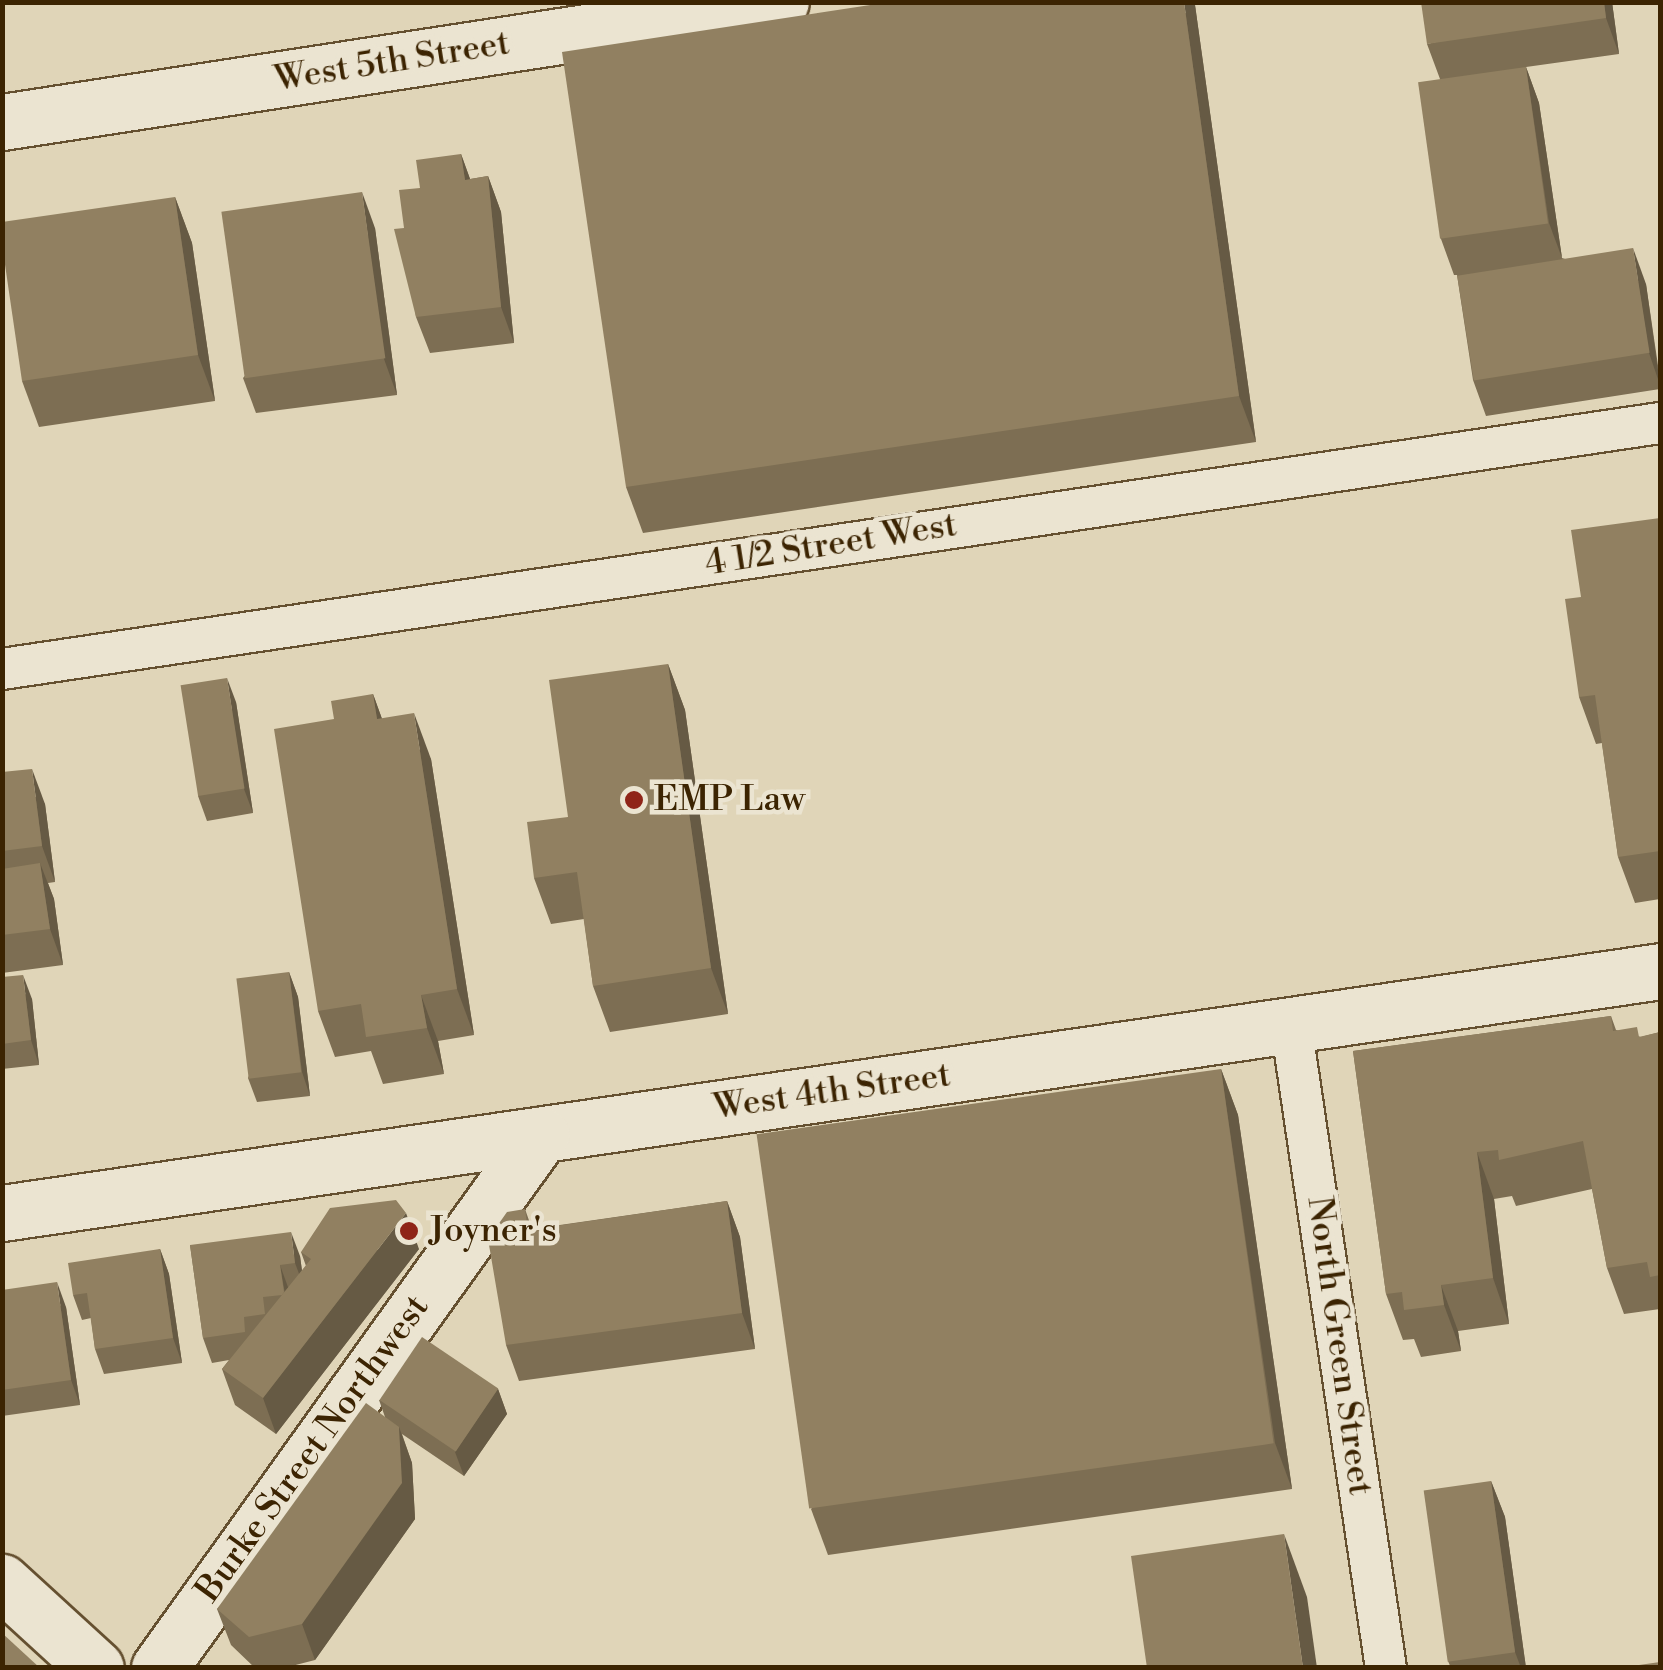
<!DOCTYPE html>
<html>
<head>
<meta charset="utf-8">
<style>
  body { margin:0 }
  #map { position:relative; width:1663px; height:1670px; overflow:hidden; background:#e0d5b8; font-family:"Libre Bodoni",serif }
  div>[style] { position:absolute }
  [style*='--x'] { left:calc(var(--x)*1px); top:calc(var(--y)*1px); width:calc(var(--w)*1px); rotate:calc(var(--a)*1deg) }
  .roads { filter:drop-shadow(2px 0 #655030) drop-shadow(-2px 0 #655030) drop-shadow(0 2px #655030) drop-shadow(0 -2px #655030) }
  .street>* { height:40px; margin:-20px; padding:0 20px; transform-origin:20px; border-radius:20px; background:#ebe4d1 }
  .secondary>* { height:55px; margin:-27.5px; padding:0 27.5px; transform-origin:27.5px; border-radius:27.5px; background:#ebe4d1 }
  .wall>* { inset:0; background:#7d6e53 }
  .shaded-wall>* { inset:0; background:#665a44 }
  .building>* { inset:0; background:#918061; transform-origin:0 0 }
  .dots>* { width:28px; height:28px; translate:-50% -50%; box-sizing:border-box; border:5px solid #ebe4d1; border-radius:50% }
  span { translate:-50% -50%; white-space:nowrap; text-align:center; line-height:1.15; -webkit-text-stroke:9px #ebe4d1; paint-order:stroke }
  .street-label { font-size:35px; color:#3c2402 }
  .poi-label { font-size:35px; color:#3c2402 }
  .left { translate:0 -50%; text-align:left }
  .frame { position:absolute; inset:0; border:5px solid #3c2402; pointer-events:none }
</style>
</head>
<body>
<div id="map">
  <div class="roads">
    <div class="street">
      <div style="--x:2;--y:669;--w:1676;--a:-8.44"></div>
      <div style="--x:1291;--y:1025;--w:650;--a:81.6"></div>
    </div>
    <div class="secondary">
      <div style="--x:2;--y:122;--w:788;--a:-8.76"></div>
      <div style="--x:2;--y:1213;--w:1676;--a:-8.3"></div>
      <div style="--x:2;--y:1582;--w:127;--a:42.5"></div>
      <div style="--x:159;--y:1668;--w:656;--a:-54.37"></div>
    </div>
  </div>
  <div class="wall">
    <div style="clip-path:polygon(1612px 2px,1619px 54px,1526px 67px,1539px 103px,1562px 258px,1646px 284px,1660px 379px,1660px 389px,1486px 416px,1473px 380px,1457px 275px,1454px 275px,1441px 239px,1440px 79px,1427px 44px)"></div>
    <div style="clip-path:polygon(1195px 5px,1256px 442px,643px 533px,626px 487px)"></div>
    <div style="clip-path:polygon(461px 154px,470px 179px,488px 176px,501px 212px,514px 343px,430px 353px,416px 317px,404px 228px,420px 188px)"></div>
    <div style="clip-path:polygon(175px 197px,192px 243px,215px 401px,39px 427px,22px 381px)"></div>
    <div style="clip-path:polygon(375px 228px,397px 395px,256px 413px,243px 378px)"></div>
    <div style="clip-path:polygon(1660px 518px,1660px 899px,1635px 903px,1618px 857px,1602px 743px,1596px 744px,1579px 697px,1581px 597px)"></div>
    <div style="clip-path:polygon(668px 664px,685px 710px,728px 1014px,610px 1032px,593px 986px,584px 919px,551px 924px,534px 878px,568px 817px)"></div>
    <div style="clip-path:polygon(373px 694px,382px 719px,431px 759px,474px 1035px,438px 1041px,444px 1074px,383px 1084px,371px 1051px,335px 1057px,318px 1011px,334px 719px)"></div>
    <div style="clip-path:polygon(236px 702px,253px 813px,207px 821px,198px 796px)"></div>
    <div style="clip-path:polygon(2px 772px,45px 804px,55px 882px,48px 883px,54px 899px,63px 965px,2px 973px)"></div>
    <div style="clip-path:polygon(289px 972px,298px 997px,310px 1096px,257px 1102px,248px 1078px)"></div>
    <div style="clip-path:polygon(2px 977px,32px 999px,39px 1065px,2px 1069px)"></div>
    <div style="clip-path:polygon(1611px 1016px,1616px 1030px,1641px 1037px,1660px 1032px,1660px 1309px,1624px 1314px,1607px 1268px,1592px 1189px,1516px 1206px,1512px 1196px,1494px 1199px,1509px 1324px,1458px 1331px,1461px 1351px,1421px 1357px,1414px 1339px,1403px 1340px,1386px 1294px,1353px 1051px)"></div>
    <div style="clip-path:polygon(1221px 1069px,1238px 1115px,1292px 1489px,828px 1555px,811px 1509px)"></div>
    <div style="clip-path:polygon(727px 1201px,740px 1237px,755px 1349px,519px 1381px,506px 1345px,525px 1209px,532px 1229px)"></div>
    <div style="clip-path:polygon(190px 1245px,300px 1256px,302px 1271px,306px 1266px,301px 1252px,419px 1249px,276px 1434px,235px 1405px,222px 1369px,229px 1360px,212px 1363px,203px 1338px)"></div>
    <div style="clip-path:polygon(160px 1249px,169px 1274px,182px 1363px,104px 1374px,95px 1349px,91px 1318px,82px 1320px,73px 1295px)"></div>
    <div style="clip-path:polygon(2px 1290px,66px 1307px,80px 1405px,2px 1416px)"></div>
    <div style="clip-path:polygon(498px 1389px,507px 1414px,464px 1476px,402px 1434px,412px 1463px,415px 1519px,315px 1660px,284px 1668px,255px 1668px,231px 1645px,217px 1609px,385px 1417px,379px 1400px)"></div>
    <div style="clip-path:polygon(1491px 1481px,1505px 1517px,1526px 1668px,1451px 1668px,1448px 1661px)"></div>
  </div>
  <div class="shaded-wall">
    <div style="clip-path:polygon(1184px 2px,1194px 2px,1195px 5px,1256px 442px,1239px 396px)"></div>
    <div style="clip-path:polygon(1604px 2px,1612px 2px,1619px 54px,1606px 18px)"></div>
    <div style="clip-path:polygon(1526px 67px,1539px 103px,1562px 258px,1549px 223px)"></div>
    <div style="clip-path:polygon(461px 154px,474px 190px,465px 180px)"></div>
    <div style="clip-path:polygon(488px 176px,501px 212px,514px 343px,501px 307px)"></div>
    <div style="clip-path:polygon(362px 192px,375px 228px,397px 395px,384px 359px)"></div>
    <div style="clip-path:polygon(175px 197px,192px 243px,215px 401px,198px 355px)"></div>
    <div style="clip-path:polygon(1633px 248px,1646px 284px,1660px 385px,1649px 353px)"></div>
    <div style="clip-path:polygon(668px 664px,685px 710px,728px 1014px,711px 968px)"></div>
    <div style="clip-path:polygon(227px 678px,236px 702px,253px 813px,244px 789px)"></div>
    <div style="clip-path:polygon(373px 694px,390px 741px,377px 719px)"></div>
    <div style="clip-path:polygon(414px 713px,431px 759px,474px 1035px,457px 989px)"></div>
    <div style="clip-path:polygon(32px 769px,45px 804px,55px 882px,42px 846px)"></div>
    <div style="clip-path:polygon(40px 863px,54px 899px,63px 965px,50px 929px)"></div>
    <div style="clip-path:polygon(289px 972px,298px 997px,310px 1096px,302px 1072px)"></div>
    <div style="clip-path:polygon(23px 975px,32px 999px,39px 1065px,31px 1040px)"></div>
    <div style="clip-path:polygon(421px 995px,438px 1041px,444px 1074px,427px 1028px)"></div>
    <div style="clip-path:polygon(1221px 1069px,1238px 1115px,1292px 1489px,1275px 1443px)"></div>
    <div style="clip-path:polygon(1477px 1152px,1494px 1199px,1509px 1324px,1493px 1278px)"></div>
    <div style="clip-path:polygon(727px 1201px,740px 1237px,755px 1349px,742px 1313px)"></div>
    <div style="clip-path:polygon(406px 1213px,419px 1249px,276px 1434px,263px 1398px)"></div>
    <div style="clip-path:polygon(291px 1232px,300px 1256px,304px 1287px,295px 1263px)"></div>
    <div style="clip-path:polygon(160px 1249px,169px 1274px,182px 1363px,173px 1338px)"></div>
    <div style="clip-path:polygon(280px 1265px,289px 1290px,285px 1294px)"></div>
    <div style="clip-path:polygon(57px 1282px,66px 1307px,80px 1405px,71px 1380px)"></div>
    <div style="clip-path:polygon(1441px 1285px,1458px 1331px,1461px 1351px,1444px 1305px)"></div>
    <div style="clip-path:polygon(498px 1389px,507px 1414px,464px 1476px,455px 1452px)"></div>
    <div style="clip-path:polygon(399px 1427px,412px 1463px,415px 1519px,315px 1660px,302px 1624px)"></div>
    <div style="clip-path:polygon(1491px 1481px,1505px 1517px,1526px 1668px,1521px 1668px,1515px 1652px)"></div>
    <div style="clip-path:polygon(1284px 1534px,1307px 1597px,1317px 1668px,1303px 1668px)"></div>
  </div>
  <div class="building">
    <div style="clip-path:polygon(890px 2px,1184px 2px,1239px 396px,626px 487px,562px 52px)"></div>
    <div style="clip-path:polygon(1421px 2px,1604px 2px,1606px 18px,1427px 44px)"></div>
    <div style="left:1526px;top:67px;width:158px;height:109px;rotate:82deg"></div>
    <div style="clip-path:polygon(461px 154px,465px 180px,488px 176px,501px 307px,416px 317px,394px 229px,404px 228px,399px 190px,420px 188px,416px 160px)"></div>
    <div style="left:362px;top:192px;width:168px;height:142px;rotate:82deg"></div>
    <div style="clip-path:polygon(175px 197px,198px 355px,22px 381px,2px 244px,2px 222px)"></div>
    <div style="left:1633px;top:248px;width:106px;height:178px;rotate:81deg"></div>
    <div style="clip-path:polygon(1660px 518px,1660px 851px,1618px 857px,1595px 695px,1579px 697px,1565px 599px,1581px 597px,1571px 530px)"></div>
    <div style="clip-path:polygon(668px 664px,711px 968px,593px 986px,577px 872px,534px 878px,527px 822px,568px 817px,549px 680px)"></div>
    <div style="left:227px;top:678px;width:112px;height:47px;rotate:81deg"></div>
    <div style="clip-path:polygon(373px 694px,377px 719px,414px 713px,457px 989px,421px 995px,427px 1028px,366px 1037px,361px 1004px,318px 1011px,274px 729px,334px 719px,331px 701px)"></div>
    <div style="clip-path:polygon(32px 769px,42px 846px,2px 851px,2px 772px)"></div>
    <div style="clip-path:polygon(40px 863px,50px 929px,2px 935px,2px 869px)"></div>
    <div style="left:289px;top:972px;width:101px;height:53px;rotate:83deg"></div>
    <div style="clip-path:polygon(23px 975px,31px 1040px,2px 1044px,2px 977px)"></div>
    <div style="clip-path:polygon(1611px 1016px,1613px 1031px,1637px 1027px,1639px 1037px,1660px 1032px,1660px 1275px,1650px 1277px,1647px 1262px,1607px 1268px,1583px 1141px,1499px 1160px,1498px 1150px,1477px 1152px,1493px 1278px,1441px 1285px,1444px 1305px,1404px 1310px,1402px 1292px,1386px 1294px,1353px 1051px)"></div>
    <div style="left:1221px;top:1069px;width:378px;height:469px;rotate:82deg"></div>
    <div style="clip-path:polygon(396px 1200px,406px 1213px,263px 1398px,222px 1369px,311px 1259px,301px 1252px,330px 1208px)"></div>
    <div style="clip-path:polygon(727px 1201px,742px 1313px,506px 1345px,488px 1239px,507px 1212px,525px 1209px,528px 1230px)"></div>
    <div style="clip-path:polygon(291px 1232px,295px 1263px,280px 1265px,284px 1292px,282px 1295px,263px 1297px,265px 1314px,244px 1317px,245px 1332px,203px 1338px,190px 1245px)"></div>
    <div style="clip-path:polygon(160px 1249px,173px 1338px,95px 1349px,87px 1293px,73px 1295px,68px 1263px)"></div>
    <div style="clip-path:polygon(57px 1282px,71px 1380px,2px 1390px,2px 1290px)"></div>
    <div style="left:422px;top:1337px;width:92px;height:76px;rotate:34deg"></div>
    <div style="clip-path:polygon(366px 1403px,399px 1427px,402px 1483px,302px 1624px,249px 1637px,217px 1609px)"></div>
    <div style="left:1491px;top:1481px;width:173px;height:68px;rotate:82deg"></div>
    <div style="clip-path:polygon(1284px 1534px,1303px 1668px,1147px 1668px,1131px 1556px)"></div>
    <div style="clip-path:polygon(2px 1633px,40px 1668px,2px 1668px)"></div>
    <div style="clip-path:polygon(1660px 1662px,1660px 1668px,1618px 1668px)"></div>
  </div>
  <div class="dots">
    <div style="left:634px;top:800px;background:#8f2418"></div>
    <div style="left:409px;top:1231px;background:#8f2418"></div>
  </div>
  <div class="street-label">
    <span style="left:392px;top:62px;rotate:-9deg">West 5th Street</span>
    <span style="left:831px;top:545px;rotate:-9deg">4 1/2 Street West</span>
    <span style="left:832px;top:1092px;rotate:-8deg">West 4th Street</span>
    <span style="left:1339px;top:1346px;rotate:82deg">North Green Street</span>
    <span style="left:313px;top:1449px;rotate:-54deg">Burke Street Northwest</span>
  </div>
  <div class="poi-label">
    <span class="left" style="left:654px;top:800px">EMP Law</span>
    <span class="left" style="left:429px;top:1231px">Joyner's</span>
  </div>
  <div class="frame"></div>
</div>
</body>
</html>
